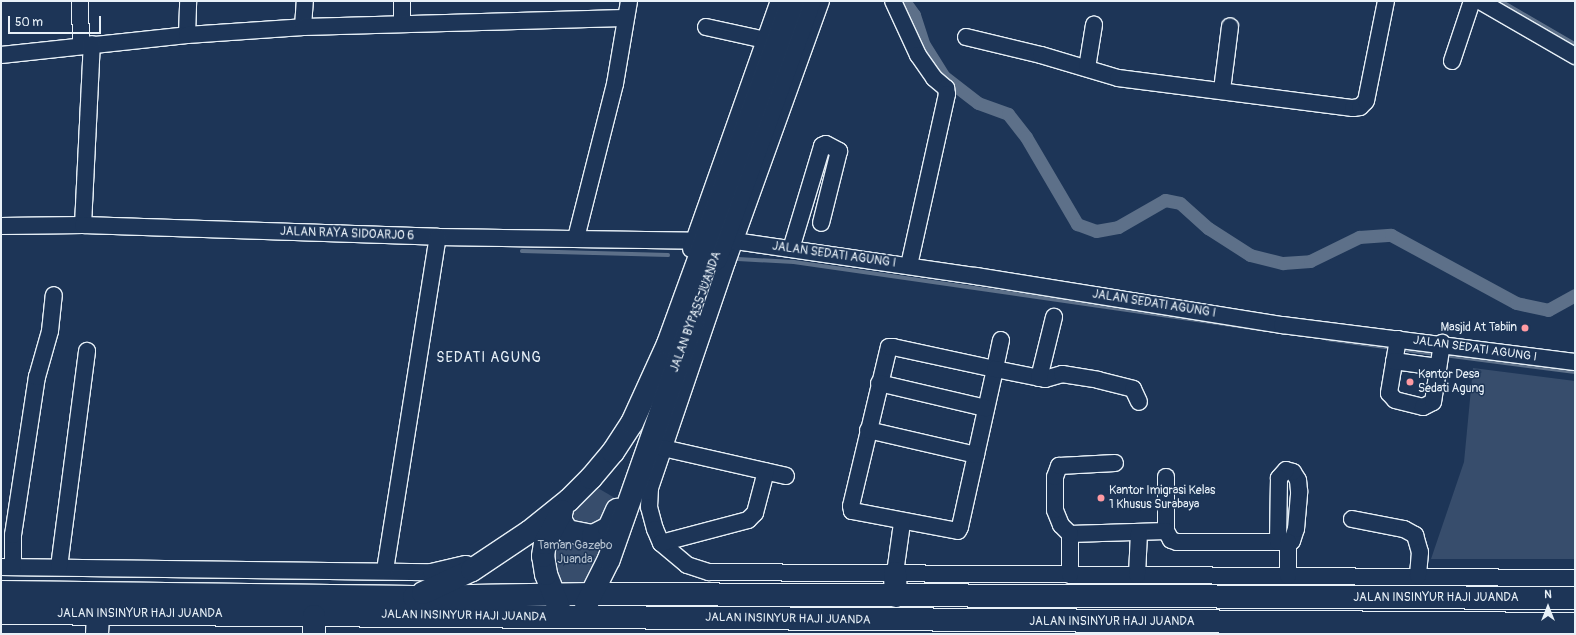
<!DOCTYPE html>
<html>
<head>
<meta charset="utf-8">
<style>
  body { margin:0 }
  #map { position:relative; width:1576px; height:635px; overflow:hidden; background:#1d3557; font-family:Pangolin,sans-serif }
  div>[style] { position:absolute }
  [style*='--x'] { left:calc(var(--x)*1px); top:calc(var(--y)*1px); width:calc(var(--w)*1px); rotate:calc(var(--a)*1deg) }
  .green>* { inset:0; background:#374d6c }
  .stream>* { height:3.5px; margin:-1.75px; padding:0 1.75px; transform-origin:1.75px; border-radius:1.75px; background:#5d7089 }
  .canal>* { height:13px; margin:-6.5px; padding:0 6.5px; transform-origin:6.5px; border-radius:6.5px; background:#5d7089 }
  .roads { filter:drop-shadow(1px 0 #e8f1f8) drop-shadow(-1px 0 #e8f1f8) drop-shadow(0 1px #e8f1f8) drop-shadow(0 -1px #e8f1f8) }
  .minor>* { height:16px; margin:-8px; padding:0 8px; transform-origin:8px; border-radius:8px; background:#1d3557 }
  .highway>* { height:22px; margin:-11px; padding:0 11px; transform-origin:11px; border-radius:11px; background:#1d3557 }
  .dots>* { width:11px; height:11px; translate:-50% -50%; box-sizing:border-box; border:2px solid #1d3557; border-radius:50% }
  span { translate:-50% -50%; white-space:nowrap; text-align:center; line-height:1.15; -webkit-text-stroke:3px #1d3557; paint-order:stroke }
  .street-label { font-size:12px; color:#e8f1f8 }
  .poi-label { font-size:12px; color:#e8f1f8 }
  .right { translate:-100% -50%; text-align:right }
  .left { translate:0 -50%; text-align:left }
  .park-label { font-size:12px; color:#b3c0ce }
  .quarter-label { font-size:14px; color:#e8f1f8; letter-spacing:1px }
  .frame { position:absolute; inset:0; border:2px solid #e8f1f8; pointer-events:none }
  .north { position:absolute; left:1528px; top:587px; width:40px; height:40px; -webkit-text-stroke:3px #1d3557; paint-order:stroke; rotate:0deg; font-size:11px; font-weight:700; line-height:16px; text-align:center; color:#e8f1f8 }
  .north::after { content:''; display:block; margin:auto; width:14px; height:18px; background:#e8f1f8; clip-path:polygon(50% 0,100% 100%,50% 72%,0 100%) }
  .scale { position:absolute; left:8px; top:16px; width:93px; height:18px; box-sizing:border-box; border:2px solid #e8f1f8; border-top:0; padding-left:5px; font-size:12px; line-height:14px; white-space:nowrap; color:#e8f1f8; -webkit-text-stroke:3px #1d3557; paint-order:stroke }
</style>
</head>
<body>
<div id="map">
  <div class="green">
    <div style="clip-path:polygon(1473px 368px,1575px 381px,1575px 559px,1431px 559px,1464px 462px)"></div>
    <div style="clip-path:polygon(591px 484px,620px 501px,599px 566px,584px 592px,556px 592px,549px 546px)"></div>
  </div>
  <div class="stream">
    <div style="--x:1501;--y:1;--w:86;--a:30.2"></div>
    <div style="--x:522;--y:251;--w:146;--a:1.6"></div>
    <div style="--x:738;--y:259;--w:56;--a:3.1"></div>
    <div style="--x:794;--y:262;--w:475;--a:8.2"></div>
    <div style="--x:1327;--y:339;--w:66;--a:7.9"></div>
    <div style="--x:1400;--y:349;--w:36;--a:8"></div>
    <div style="--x:1444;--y:355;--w:132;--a:7.4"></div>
  </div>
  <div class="canal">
    <div style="--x:904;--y:1;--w:17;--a:54"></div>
    <div style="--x:914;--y:15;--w:32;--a:72"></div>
    <div style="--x:924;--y:45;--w:36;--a:58"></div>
    <div style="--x:943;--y:76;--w:44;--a:37.6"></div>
    <div style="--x:978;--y:103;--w:32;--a:20"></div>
    <div style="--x:1008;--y:114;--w:29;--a:52"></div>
    <div style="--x:1026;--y:137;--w:101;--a:59.6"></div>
    <div style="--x:1077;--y:224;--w:20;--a:20"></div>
    <div style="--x:1096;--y:231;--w:22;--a:-10"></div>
    <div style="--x:1118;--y:227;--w:54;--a:-29.9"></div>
    <div style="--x:1165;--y:200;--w:15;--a:11"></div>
    <div style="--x:1180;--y:203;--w:38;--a:42"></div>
    <div style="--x:1208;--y:228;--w:50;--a:32.7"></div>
    <div style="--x:1250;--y:255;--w:34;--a:14"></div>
    <div style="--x:1283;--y:263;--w:27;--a:-4"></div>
    <div style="--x:1310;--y:261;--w:55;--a:-26.1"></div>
    <div style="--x:1359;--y:237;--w:32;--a:-4"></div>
    <div style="--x:1391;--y:235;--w:142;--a:28.5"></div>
    <div style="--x:1516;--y:303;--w:33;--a:12"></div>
    <div style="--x:1548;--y:310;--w:31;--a:-29"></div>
  </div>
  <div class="roads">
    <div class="minor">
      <div style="--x:80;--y:1;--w:45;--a:88.7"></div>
      <div style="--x:821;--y:1;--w:277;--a:109.8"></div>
      <div style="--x:727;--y:262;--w:239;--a:108.8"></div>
      <div style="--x:650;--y:488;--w:19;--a:93"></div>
      <div style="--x:649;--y:507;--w:23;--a:75"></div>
      <div style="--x:655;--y:529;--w:15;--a:67"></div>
      <div style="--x:661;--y:543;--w:34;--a:40"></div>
      <div style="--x:687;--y:565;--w:23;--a:18"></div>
      <div style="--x:709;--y:572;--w:866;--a:0.4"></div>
      <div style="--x:893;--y:1;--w:60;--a:65.2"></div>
      <div style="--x:918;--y:55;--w:28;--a:55"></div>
      <div style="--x:934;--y:78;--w:16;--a:40"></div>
      <div style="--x:946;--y:88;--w:6;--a:81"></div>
      <div style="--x:947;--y:94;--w:176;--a:102.5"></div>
      <div style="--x:1480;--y:1;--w:110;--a:30.1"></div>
      <div style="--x:402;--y:23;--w:22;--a:-90"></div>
      <div style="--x:303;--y:27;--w:26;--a:-86"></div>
      <div style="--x:706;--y:27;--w:60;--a:12.4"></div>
      <div style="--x:187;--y:35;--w:34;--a:-88"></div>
      <div style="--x:966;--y:37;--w:77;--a:13.5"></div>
      <div style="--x:1041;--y:55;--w:80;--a:16.6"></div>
      <div style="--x:1118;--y:78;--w:237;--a:7.3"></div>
      <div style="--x:1353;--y:108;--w:7;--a:-8"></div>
      <div style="--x:1360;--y:107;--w:8;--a:-45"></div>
      <div style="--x:1366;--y:101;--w:102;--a:-78.7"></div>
      <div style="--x:1;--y:55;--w:187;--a:-6.1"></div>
      <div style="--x:187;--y:35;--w:116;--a:-3.9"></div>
      <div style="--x:303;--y:27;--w:322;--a:-1.6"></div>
      <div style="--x:1452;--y:61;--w:63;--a:-71.6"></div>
      <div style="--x:1087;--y:68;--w:44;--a:-80.8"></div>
      <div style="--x:1222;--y:90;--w:64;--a:-82.8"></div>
      <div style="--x:83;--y:225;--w:181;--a:-87.2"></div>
      <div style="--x:1;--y:226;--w:82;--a:-0.7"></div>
      <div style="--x:83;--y:225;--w:355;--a:1.9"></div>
      <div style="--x:438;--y:237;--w:297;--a:0.8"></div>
      <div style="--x:735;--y:241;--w:244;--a:8.3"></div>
      <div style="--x:976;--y:276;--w:310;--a:9.1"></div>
      <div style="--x:1282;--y:325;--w:295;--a:7.2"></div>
      <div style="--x:576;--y:238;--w:159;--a:-75.8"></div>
      <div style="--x:615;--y:84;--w:84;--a:-80.4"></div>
      <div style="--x:691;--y:249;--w:263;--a:-70.5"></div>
      <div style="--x:791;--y:249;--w:108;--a:-73.2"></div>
      <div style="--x:822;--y:146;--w:4;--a:-27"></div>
      <div style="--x:826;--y:144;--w:15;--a:28"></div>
      <div style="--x:839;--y:151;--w:74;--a:104"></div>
      <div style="--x:1398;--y:339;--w:55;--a:99.5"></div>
      <div style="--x:1389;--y:393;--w:9;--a:49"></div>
      <div style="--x:1395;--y:400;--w:29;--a:14"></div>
      <div style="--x:1423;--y:407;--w:11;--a:-27"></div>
      <div style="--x:1433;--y:402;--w:60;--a:-81.3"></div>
      <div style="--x:1001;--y:340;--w:30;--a:102"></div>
      <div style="--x:995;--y:369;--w:162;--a:102.5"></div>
      <div style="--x:960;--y:527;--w:4;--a:117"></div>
      <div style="--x:958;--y:531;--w:108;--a:-169.3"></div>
      <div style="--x:852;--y:511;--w:5;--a:-101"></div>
      <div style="--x:851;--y:506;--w:163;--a:-76.6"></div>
      <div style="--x:889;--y:347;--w:4;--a:0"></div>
      <div style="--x:893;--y:347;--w:104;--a:12.2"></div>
      <div style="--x:995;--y:369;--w:51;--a:11.3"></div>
      <div style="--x:1045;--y:379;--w:18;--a:-16"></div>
      <div style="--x:1062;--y:374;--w:36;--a:9"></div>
      <div style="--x:1098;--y:380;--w:36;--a:14"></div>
      <div style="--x:1133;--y:389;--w:14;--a:65"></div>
      <div style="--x:1394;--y:361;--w:44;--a:7.8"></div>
      <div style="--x:1039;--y:378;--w:63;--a:-76.2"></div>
      <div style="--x:879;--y:383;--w:110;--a:13.2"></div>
      <div style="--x:868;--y:430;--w:111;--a:13"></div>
      <div style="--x:663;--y:448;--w:126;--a:12.8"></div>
      <div style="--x:1166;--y:477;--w:54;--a:90"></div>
      <div style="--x:1166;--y:531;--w:10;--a:61"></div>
      <div style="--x:1171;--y:540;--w:6;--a:18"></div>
      <div style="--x:1177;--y:542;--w:111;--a:0"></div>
      <div style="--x:1288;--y:542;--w:4;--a:-14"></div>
      <div style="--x:1292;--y:541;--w:13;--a:-72"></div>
      <div style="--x:1296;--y:529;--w:38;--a:-85"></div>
      <div style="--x:1299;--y:491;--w:11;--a:-95"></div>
      <div style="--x:1298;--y:480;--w:9;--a:-122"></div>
      <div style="--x:1293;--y:472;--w:7;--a:-164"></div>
      <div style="--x:1286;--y:470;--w:11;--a:131"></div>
      <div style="--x:1279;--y:478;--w:64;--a:90.9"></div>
      <div style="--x:1352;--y:519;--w:53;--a:10.9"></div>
      <div style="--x:1404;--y:529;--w:13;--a:29"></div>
      <div style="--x:1415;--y:535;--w:18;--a:74"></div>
      <div style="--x:1420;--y:552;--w:24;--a:95"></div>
      <div style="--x:1070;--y:534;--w:96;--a:-1.8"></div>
      <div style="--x:1288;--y:542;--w:34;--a:90"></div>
      <div style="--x:661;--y:543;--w:90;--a:-14.8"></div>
      <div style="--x:748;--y:520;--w:10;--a:-45"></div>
      <div style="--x:755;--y:513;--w:43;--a:-75.3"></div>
      <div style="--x:1;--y:567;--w:430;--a:0.7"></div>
      <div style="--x:431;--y:572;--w:36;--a:-13"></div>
      <div style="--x:13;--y:567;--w:32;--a:-90"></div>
      <div style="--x:13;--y:535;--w:160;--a:-81.4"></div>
      <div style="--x:37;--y:377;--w:48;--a:-74.2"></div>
      <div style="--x:50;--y:331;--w:36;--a:-84"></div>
      <div style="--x:59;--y:567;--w:218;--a:-82.6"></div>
      <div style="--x:385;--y:570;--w:337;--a:-81"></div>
      <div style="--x:895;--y:573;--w:50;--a:-82"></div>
      <div style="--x:1070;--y:575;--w:41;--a:-90"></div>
      <div style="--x:1070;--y:534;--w:13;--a:-135"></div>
      <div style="--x:1061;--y:525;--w:16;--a:-112"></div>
      <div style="--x:1055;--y:510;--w:33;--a:-90"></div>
      <div style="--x:1055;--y:477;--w:12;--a:-70"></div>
      <div style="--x:1059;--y:466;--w:56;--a:-3.1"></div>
      <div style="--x:1137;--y:575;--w:43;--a:-87.3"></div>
    </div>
    <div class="highway">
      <div style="--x:716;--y:259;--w:275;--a:-70"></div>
      <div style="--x:561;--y:513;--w:8;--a:90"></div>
      <div style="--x:561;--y:521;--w:12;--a:59"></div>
      <div style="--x:567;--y:531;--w:26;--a:11"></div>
      <div style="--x:593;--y:536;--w:18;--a:-27"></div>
      <div style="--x:609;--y:528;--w:20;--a:-66"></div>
      <div style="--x:895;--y:573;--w:23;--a:88"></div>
      <div style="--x:1;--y:592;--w:413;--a:0.7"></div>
      <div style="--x:414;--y:597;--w:179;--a:-1"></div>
      <div style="--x:593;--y:594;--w:982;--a:0.23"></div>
      <div style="--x:423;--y:593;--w:54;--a:-25.1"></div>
      <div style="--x:472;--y:570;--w:69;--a:-33.7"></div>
      <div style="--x:529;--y:532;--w:51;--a:-38.7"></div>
      <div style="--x:569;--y:500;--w:31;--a:-45"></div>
      <div style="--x:591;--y:478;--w:34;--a:-50"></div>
      <div style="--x:613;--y:452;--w:35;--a:-57"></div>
      <div style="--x:632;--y:423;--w:87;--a:-65.5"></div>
      <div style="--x:668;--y:344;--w:365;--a:-70"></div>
      <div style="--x:586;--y:605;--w:51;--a:-63.4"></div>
      <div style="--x:609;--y:559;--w:250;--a:-70.6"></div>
      <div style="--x:559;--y:608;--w:36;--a:-111"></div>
      <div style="--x:546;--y:574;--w:18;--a:-99"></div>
      <div style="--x:543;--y:556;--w:13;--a:-81"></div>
      <div style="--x:545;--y:543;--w:36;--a:-62"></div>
      <div style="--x:1;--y:613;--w:1574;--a:0.4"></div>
      <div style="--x:314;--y:616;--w:18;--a:90"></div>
      <div style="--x:97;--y:634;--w:20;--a:-87"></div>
    </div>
  </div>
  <div class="dots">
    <div style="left:1525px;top:328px;background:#ff9aa2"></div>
    <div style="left:1410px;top:382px;background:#ff9aa2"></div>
    <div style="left:1101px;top:498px;background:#ff9aa2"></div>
  </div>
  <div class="street-label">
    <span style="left:347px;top:234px;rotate:2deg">JALAN RAYA SIDOARJO 6</span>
    <span style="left:834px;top:255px;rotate:8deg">JALAN SEDATI AGUNG I</span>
    <span style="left:1154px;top:304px;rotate:9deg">JALAN SEDATI AGUNG I</span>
    <span style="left:696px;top:312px;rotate:-70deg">JALAN BYPASS JUANDA</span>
    <span style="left:1475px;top:349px;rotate:8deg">JALAN SEDATI AGUNG I</span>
    <span style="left:1436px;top:598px">JALAN INSINYUR HAJI JUANDA</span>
    <span style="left:140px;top:614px">JALAN INSINYUR HAJI JUANDA</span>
    <span style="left:464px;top:616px;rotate:1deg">JALAN INSINYUR HAJI JUANDA</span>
    <span style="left:788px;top:619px;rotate:1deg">JALAN INSINYUR HAJI JUANDA</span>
    <span style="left:1112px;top:622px">JALAN INSINYUR HAJI JUANDA</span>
  </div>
  <div class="poi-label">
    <span class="right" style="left:1517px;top:328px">Masjid At Tabiin</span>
    <span class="left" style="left:1418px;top:382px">Kantor Desa<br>Sedati Agung</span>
    <span class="left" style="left:1109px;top:498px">Kantor Imigrasi Kelas<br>1 Khusus Surabaya</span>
  </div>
  <div class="park-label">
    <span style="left:575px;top:553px">Taman Gazebo<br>Juanda</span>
  </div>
  <div class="quarter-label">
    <span style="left:489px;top:358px">SEDATI AGUNG</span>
  </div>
  <div class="frame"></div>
  <div class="north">N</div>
  <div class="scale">50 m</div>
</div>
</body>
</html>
